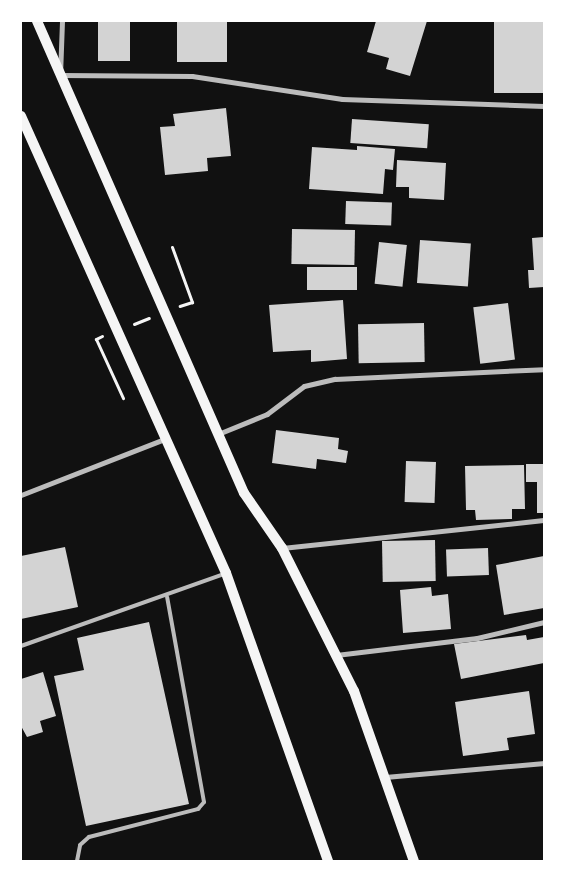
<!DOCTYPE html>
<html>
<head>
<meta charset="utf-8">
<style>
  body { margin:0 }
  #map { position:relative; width:565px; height:882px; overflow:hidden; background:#111; font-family:Cabin,sans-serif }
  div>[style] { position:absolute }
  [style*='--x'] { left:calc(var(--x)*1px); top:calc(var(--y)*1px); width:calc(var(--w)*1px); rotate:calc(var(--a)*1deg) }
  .building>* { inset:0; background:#d3d3d3; transform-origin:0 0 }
  .path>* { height:3px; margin:-1.5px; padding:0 1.5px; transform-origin:1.5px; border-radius:1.5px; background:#f5f5f5 }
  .service>* { height:4px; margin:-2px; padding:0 2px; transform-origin:2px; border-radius:2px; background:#bcbcbc }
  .minor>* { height:5px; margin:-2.5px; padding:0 2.5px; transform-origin:2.5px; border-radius:2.5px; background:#bcbcbc }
  .secondary>* { height:10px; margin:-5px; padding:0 5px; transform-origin:5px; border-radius:5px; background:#f5f5f5 }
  span { translate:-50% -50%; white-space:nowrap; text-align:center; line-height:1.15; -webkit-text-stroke:4.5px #fff; paint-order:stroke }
  .frame { position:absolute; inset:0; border:22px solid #fff; pointer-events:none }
</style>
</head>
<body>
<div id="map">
  <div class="building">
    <div style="left:98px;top:21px;width:32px;height:40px"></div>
    <div style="left:177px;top:21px;width:50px;height:41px"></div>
    <div style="clip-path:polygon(376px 21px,427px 21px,410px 76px,386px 69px,389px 58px,367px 52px)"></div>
    <div style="left:494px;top:21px;width:50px;height:72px"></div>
    <div style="clip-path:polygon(226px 108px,231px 156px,207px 158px,208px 171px,165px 175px,160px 127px,175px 126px,173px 114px)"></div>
    <div style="left:352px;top:119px;width:77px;height:24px;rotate:4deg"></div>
    <div style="clip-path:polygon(357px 146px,395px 149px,393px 170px,385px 169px,383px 194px,309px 189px,312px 147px,357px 150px)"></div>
    <div style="clip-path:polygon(397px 160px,446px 163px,444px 200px,409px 198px,409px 187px,396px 187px)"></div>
    <div style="left:346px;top:201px;width:46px;height:23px;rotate:2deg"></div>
    <div style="left:292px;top:229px;width:63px;height:35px;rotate:1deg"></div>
    <div style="clip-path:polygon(544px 237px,544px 287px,529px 288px,528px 270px,534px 270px,532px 238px)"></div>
    <div style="left:420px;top:240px;width:51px;height:43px;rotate:4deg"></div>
    <div style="left:379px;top:242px;width:28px;height:42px;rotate:6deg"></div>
    <div style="left:307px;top:267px;width:50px;height:23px"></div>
    <div style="clip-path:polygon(343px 300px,347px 359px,311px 362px,311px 350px,273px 352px,269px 305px)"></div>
    <div style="left:508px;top:303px;width:57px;height:35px;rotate:83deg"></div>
    <div style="left:424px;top:323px;width:39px;height:66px;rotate:89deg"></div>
    <div style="clip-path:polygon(276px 430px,339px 438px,338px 449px,348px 451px,346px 463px,317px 459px,316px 469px,272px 463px)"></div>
    <div style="left:406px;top:461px;width:30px;height:41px;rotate:2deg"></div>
    <div style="clip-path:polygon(526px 464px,544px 464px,544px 513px,537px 513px,537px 482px,526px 482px)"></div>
    <div style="clip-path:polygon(524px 465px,525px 509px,512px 509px,512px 519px,476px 520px,475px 510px,466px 510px,465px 466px)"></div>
    <div style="left:435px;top:540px;width:41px;height:53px;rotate:89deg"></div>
    <div style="clip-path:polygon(65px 547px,78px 607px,21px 619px,21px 556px)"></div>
    <div style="left:488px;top:548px;width:27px;height:42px;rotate:88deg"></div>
    <div style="clip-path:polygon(544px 556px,544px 608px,504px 615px,496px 565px)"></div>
    <div style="clip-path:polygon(431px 587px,432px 596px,448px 594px,451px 629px,403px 633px,400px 590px)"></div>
    <div style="clip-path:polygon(149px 622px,189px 804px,86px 826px,54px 676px,84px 670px,77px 638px)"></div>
    <div style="clip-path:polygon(526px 635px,527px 640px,544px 637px,544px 663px,461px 679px,454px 644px)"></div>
    <div style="clip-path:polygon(43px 672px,56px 716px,40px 721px,43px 732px,27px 737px,21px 726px,21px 679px)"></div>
    <div style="clip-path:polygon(529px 691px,535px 734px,507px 738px,509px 750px,463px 756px,455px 702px)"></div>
  </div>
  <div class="path">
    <div style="--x:172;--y:247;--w:59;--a:70"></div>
    <div style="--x:192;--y:302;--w:13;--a:162"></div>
    <div style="--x:134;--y:324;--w:16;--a:-22"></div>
    <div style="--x:102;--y:336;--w:7;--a:153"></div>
    <div style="--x:96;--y:339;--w:65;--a:65.4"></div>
  </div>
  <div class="service">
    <div style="--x:21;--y:646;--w:215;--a:-19.5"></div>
    <div style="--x:77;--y:861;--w:16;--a:-79"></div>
    <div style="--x:80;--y:845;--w:12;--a:-42"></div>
    <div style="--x:89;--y:837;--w:113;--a:-14.4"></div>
    <div style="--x:198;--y:809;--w:9;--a:-49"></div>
    <div style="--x:204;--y:802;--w:208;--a:-100.2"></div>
  </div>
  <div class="minor">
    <div style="--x:62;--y:21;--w:54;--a:92.1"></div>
    <div style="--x:60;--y:75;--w:132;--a:0.4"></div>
    <div style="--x:192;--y:76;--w:152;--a:8.7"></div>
    <div style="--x:342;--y:99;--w:202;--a:2"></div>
    <div style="--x:218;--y:434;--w:53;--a:-22.2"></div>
    <div style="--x:267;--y:414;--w:46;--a:-37.1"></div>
    <div style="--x:304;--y:386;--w:32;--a:-13"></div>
    <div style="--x:335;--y:379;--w:209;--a:-2.7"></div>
    <div style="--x:21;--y:495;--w:155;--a:-21.3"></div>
    <div style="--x:282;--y:548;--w:263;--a:-6.1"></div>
    <div style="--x:336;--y:655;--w:142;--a:-6.9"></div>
    <div style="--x:477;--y:638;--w:69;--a:-13.4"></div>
    <div style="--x:385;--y:777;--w:160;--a:-5"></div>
  </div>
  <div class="secondary">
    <div style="--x:37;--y:21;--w:515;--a:66.32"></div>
    <div style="--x:244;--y:493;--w:67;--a:55.4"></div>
    <div style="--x:282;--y:548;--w:160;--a:63.3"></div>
    <div style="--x:354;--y:691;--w:180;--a:70.6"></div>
    <div style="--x:21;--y:116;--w:501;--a:65.84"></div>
    <div style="--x:226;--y:573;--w:306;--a:70.5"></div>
  </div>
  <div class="frame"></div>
</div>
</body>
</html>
